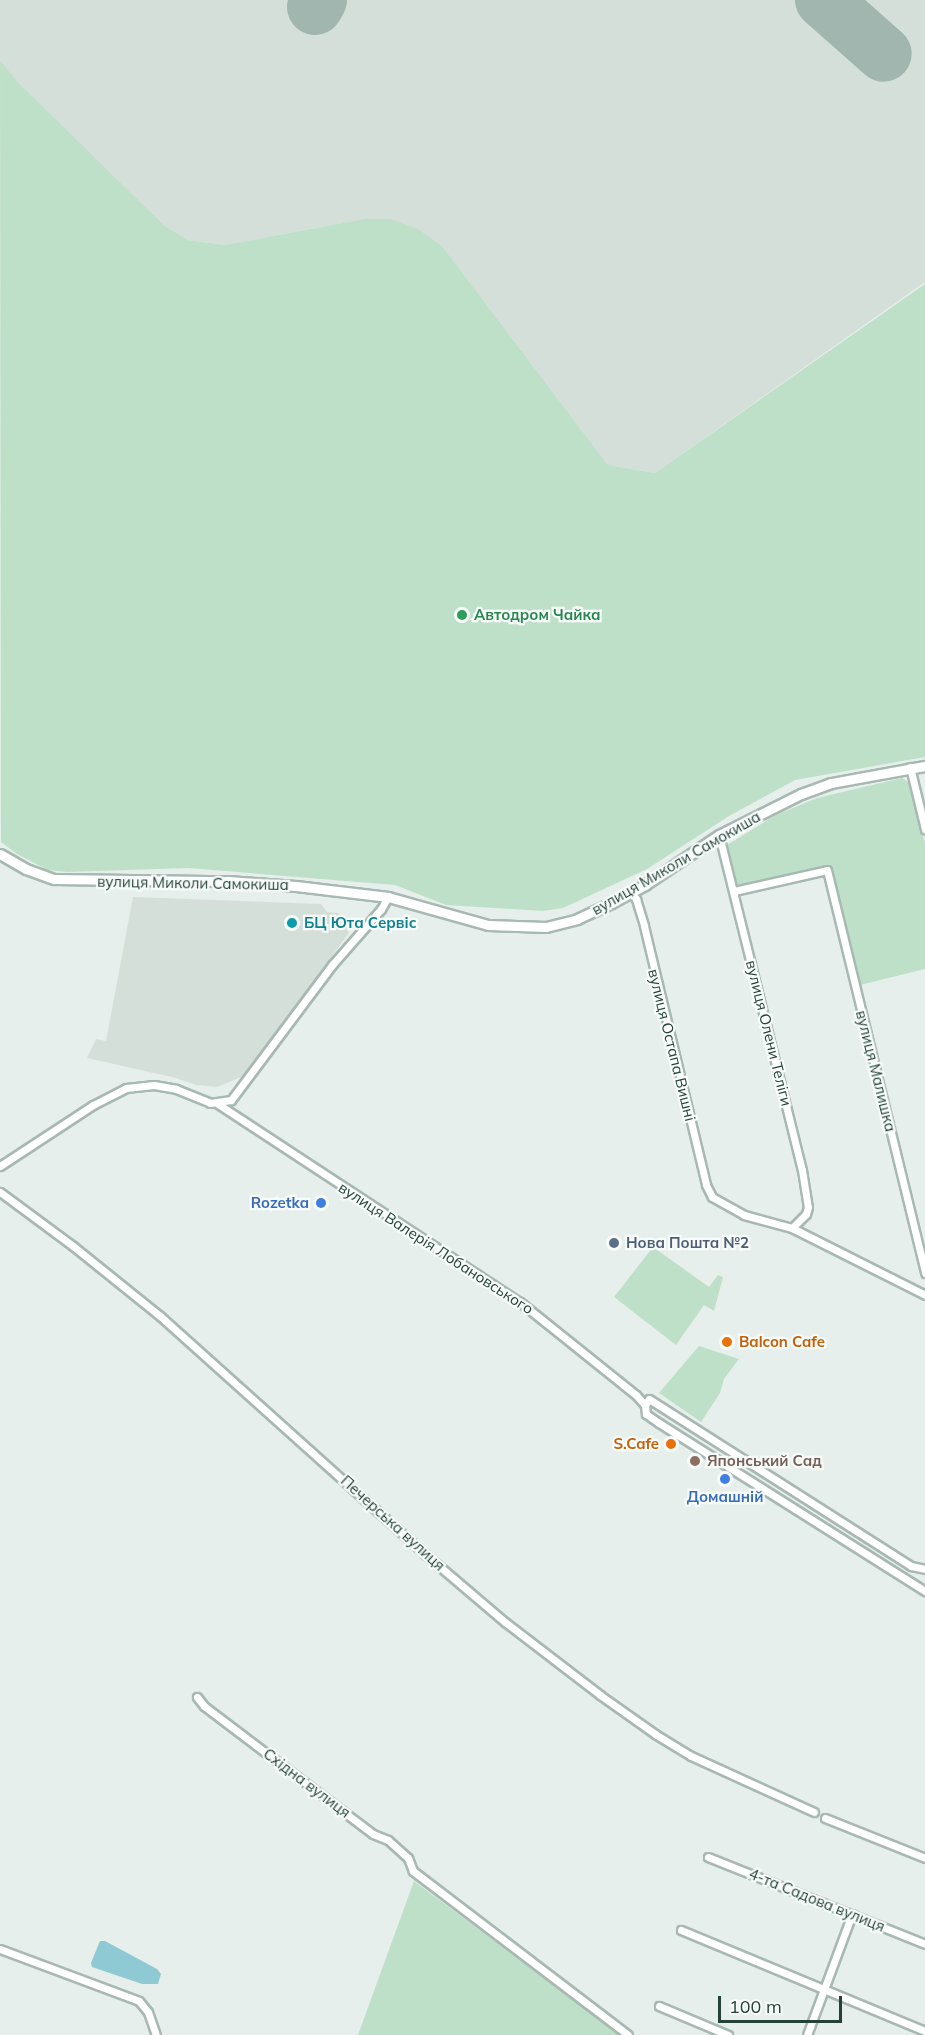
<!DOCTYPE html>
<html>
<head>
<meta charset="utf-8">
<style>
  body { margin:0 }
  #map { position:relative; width:925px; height:2035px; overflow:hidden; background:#e6efeb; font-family:Mulish,sans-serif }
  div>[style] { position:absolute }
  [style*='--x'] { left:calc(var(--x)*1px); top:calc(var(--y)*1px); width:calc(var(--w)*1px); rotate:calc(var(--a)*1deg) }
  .built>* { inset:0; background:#d4dfda }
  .green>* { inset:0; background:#bfe0c8 }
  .water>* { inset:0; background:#8ec9d4 }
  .runway>* { height:56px; margin:-28px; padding:0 28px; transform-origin:28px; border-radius:28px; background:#a2b6b0 }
  .roads { filter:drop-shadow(2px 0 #a8b8b2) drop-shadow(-2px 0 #a8b8b2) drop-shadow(0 2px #a8b8b2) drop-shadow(0 -2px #a8b8b2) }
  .street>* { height:7px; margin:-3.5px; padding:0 3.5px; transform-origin:3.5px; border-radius:3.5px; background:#fff }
  .secondary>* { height:9px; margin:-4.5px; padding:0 4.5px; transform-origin:4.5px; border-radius:4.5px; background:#fff }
  .dots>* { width:16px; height:16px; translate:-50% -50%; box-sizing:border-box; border:3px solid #f7fbf9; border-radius:50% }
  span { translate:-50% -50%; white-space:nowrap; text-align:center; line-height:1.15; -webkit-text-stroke:4.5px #f7fbf9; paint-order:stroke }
  .leisure-label { font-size:15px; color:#27864d; font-weight:700 }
  .left { translate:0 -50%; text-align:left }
  .street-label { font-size:15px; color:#24423a }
  .culture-label { font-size:15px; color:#0d838f; font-weight:700 }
  .shop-label { font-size:15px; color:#366cbe; font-weight:700 }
  .right { translate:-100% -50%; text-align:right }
  .service-label { font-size:15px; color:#4e5e75; font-weight:700 }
  .food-label { font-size:15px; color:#c56008; font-weight:700 }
  .education-label { font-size:15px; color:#785e54; font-weight:700 }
  .scale { position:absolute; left:718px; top:1996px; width:124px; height:27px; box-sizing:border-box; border:3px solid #24423a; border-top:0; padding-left:8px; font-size:18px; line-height:21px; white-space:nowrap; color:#24423a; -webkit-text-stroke:4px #f7fbf9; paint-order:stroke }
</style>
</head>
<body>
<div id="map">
  <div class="built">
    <div style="clip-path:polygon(0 0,925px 0,925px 282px,655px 473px,608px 465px,443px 247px,364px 219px,225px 245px,188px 240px,165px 226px,19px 83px,0 60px)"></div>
    <div style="clip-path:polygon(133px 897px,321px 904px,327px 912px,337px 913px,350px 918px,348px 934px,246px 1075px,217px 1087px,196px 1085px,176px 1078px,87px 1058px,96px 1039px,106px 1041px)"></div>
  </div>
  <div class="green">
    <div style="clip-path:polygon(0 60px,19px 83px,165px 226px,188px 240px,225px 245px,364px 219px,391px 219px,418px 229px,443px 247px,608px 465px,655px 473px,925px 284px,925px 757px,795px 780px,729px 816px,647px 869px,563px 908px,543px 911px,446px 905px,395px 885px,188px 868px,67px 872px,48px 870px,17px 854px,1px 842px)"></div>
    <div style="clip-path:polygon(902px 778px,908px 782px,925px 843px,925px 969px,860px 985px,829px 866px,740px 887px,734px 884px,726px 854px,727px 845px,776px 815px,817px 798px)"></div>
    <div style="clip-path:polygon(653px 1247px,709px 1287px,718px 1275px,723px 1277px,714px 1311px,704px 1305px,676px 1345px,614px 1297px)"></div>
    <div style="clip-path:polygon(699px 1346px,739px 1359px,724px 1379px,720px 1393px,701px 1422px,659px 1393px)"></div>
    <div style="clip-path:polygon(414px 1881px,620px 2035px,358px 2035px)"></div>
  </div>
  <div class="water">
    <div style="clip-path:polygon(100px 1941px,105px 1941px,157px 1969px,161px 1974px,158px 1984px,142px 1984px,92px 1967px,91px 1963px)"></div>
  </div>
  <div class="runway">
    <div style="--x:823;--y:0;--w:81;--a:41.5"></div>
    <div style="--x:315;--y:7;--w:8;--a:-60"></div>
  </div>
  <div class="roads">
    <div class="street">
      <div style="--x:910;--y:767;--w:64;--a:76.4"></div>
      <div style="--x:719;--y:835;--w:345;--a:76.1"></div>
      <div style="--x:802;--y:1170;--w:37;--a:81"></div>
      <div style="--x:808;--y:1207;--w:7;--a:106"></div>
      <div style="--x:806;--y:1214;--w:20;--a:135"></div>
      <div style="--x:734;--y:891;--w:95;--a:-12.7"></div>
      <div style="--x:827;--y:870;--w:415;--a:76.3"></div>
      <div style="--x:631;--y:892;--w:9;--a:54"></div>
      <div style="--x:636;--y:899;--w:28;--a:73"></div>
      <div style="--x:644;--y:926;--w:266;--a:76.5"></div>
      <div style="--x:706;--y:1185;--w:13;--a:63"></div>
      <div style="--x:712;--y:1197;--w:37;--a:29"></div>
      <div style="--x:744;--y:1215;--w:50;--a:15.2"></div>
      <div style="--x:792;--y:1228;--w:149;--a:26.7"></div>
      <div style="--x:218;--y:1104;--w:361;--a:33.3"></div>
      <div style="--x:520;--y:1302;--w:149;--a:38.7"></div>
      <div style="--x:636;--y:1395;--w:13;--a:48"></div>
      <div style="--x:645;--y:1405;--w:9;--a:84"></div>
      <div style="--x:646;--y:1414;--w:16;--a:35"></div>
      <div style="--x:659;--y:1423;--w:315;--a:32.3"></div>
      <div style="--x:0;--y:1166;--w:111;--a:-33.3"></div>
      <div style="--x:93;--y:1105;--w:37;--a:-27"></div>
      <div style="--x:126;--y:1088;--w:28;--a:-6"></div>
      <div style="--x:154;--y:1085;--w:22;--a:10"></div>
      <div style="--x:176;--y:1089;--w:37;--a:22"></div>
      <div style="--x:210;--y:1103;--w:21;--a:-8"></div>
      <div style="--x:231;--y:1100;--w:169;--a:-53.2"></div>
      <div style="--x:332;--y:965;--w:74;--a:-48.8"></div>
      <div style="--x:381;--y:909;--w:14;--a:-60"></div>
      <div style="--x:0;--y:1192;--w:91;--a:36.5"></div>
      <div style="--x:73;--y:1246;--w:112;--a:38.8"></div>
      <div style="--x:160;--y:1316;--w:356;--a:41.9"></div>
      <div style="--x:425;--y:1554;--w:105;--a:40.4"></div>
      <div style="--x:505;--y:1622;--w:120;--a:37.5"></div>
      <div style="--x:600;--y:1695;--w:67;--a:35.3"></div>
      <div style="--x:655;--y:1734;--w:42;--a:31.4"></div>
      <div style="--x:691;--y:1756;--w:135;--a:24.5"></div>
      <div style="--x:645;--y:1405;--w:7;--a:-56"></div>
      <div style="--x:649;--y:1399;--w:311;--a:32.5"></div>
      <div style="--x:911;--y:1566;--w:14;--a:12"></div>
      <div style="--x:197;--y:1697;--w:11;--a:52"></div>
      <div style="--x:204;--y:1706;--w:156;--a:37.2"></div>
      <div style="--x:328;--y:1800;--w:56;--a:37.1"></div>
      <div style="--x:373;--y:1834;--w:16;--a:22"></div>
      <div style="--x:388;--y:1840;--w:27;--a:42"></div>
      <div style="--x:408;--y:1858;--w:14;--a:69"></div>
      <div style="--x:413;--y:1871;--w:270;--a:37.3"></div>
      <div style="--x:825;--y:1818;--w:108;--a:21.8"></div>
      <div style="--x:708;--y:1857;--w:234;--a:21.8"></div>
      <div style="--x:681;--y:1930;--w:264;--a:22.5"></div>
      <div style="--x:0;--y:1949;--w:148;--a:20.5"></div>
      <div style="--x:139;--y:2001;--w:14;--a:51"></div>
      <div style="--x:148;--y:2012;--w:24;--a:71"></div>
      <div style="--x:659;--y:2006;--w:75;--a:22.8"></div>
      <div style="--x:807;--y:2035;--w:129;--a:-69.6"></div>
    </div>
    <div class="secondary">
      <div style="--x:0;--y:854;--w:30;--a:30"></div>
      <div style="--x:26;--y:869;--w:30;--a:20"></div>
      <div style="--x:54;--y:879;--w:174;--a:0.7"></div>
      <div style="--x:228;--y:881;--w:68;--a:4.2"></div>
      <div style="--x:296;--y:886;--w:93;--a:6.8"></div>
      <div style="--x:388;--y:897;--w:104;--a:15.6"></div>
      <div style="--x:488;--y:925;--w:58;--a:2"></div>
      <div style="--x:546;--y:927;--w:32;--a:-14"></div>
      <div style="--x:577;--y:919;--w:38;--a:-25"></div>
      <div style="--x:611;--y:903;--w:40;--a:-28"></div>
      <div style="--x:646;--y:884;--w:88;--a:-33.9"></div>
      <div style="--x:719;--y:835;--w:92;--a:-26.6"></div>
      <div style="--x:801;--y:794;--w:32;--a:-20"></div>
      <div style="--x:831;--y:783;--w:96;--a:-10.3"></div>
    </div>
  </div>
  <div class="dots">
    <div style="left:462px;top:615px;background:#2e9e5b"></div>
    <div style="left:292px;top:923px;background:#0f9aa8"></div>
    <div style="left:321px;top:1203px;background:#3f7fe0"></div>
    <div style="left:614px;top:1243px;background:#5c6f8a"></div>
    <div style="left:727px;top:1342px;background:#e8710a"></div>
    <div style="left:671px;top:1444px;background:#e8710a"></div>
    <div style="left:695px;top:1461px;background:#8d6e63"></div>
    <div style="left:725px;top:1479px;background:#3f7fe0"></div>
  </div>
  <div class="leisure-label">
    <span class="left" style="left:474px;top:615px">Автодром Чайка</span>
  </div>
  <div class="street-label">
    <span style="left:676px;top:863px;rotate:-30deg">вулиця Миколи Самокиша</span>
    <span style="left:193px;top:883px;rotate:1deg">вулиця Миколи Самокиша</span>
    <span style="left:769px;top:1033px;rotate:76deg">вулиця Олени Теліги</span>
    <span style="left:672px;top:1045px;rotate:76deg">вулиця Остапа Вишні</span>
    <span style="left:876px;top:1071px;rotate:76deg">вулиця Малишка</span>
    <span style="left:436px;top:1248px;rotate:33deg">вулиця Валерія Лобановського</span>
    <span style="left:393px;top:1523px;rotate:42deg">Печерська вулиця</span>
    <span style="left:307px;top:1783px;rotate:37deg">Східна вулиця</span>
    <span style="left:817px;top:1900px;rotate:22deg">4-та Садова вулиця</span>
  </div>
  <div class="culture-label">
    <span class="left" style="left:304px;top:923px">БЦ Юта Сервіс</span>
  </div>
  <div class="shop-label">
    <span class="right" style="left:309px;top:1203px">Rozetka</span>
    <span style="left:725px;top:1497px">Домашній</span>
  </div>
  <div class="service-label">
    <span class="left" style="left:626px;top:1243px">Нова Пошта №2</span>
  </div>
  <div class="food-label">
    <span class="left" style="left:739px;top:1342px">Balcon Cafe</span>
    <span class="right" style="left:659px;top:1444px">S.Cafe</span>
  </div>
  <div class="education-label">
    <span class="left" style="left:707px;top:1461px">Японський Сад</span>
  </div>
  <div class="scale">100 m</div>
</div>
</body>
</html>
